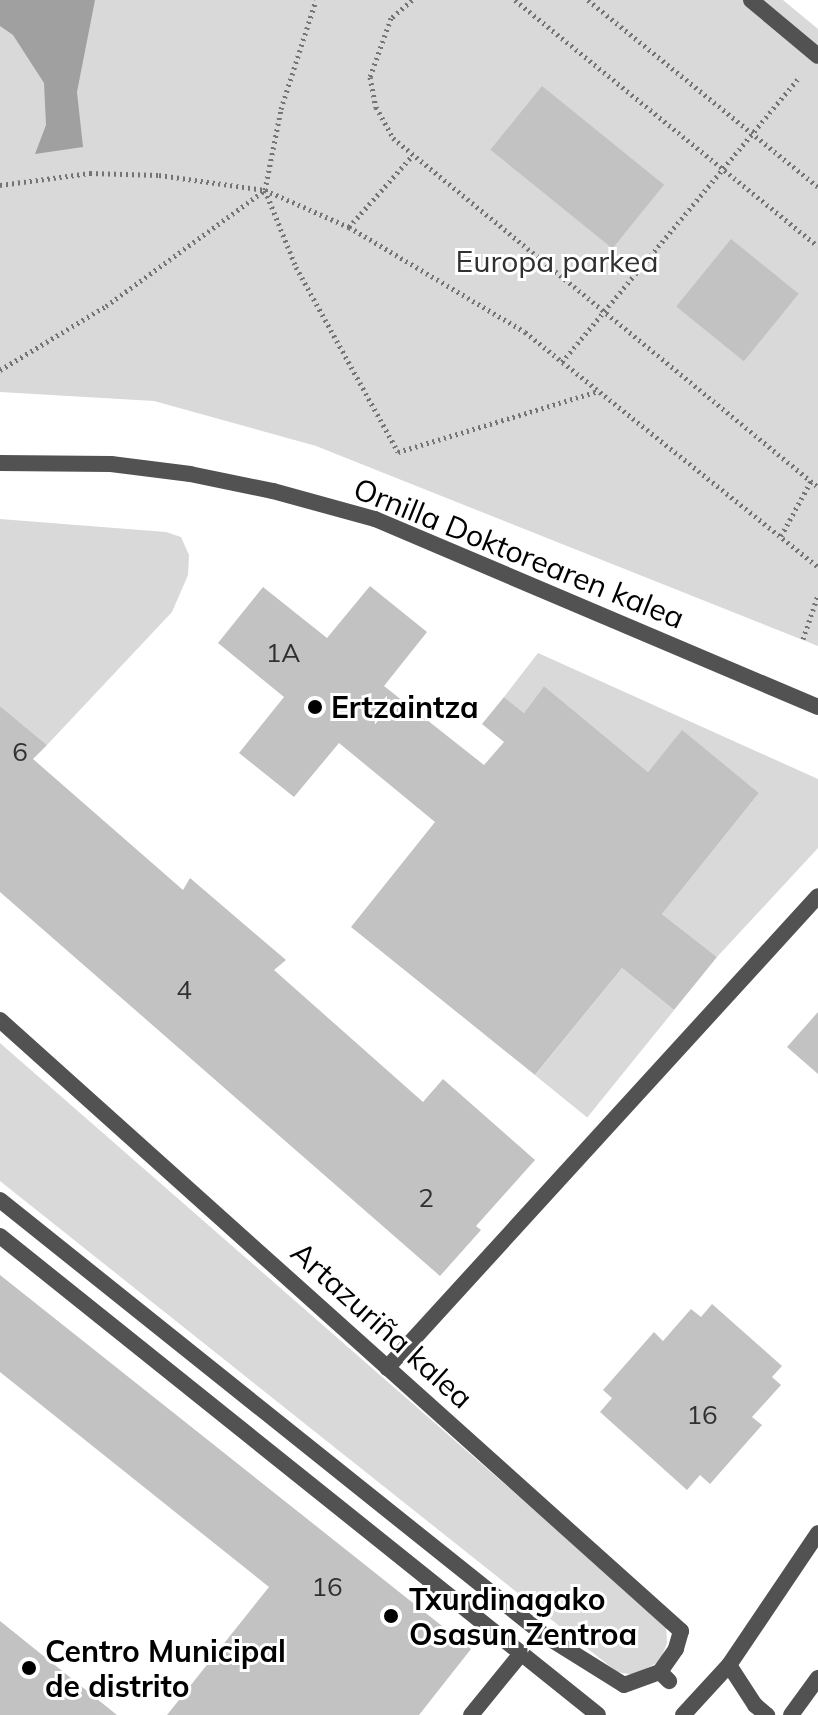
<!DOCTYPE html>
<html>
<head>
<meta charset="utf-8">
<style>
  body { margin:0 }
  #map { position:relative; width:818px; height:1715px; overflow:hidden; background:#fff; font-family:Mulish,sans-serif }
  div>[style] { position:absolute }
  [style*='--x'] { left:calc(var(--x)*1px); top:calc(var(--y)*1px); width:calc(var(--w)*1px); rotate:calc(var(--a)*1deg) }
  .green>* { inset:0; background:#d9d9d9; transform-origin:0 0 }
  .water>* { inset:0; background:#a0a0a0 }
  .building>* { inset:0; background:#c2c2c2; transform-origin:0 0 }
  .path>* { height:5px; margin-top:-2.5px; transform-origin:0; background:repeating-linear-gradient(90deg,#747474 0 2px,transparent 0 6px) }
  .service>* { height:16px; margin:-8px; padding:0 8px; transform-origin:8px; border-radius:8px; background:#525252 }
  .pedestrian>* { height:16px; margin:-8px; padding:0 8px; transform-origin:8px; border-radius:8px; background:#525252 }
  .minor>* { height:16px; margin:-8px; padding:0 8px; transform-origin:8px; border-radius:8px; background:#525252 }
  .dots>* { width:22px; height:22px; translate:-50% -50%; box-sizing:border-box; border:4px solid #fff; border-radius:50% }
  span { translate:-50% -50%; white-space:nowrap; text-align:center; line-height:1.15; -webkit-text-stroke:6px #fff; paint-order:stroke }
  .number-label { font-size:26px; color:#303030 }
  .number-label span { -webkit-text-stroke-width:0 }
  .park-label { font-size:30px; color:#303030 }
  .street-label { font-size:30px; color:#000 }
  .poi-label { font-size:30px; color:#000; font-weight:700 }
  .left { translate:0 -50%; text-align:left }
</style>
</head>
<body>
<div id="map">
  <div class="green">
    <div style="clip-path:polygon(0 0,783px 0,818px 29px,818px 646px,316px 446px,154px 401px,0 392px)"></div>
    <div style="clip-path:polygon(0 519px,166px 532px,181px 537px,189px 555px,188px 575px,172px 612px,47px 745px,0 706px)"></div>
    <div style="clip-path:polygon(538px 653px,818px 779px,818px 848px,717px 957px,662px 914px,759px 793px,682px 731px,648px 772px,544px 686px,524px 713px,504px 697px)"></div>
    <div style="left:622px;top:968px;width:67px;height:138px;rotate:39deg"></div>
    <div style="clip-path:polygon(0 1043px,666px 1625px,667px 1643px,660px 1661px,635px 1675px,617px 1672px,0 1181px)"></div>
  </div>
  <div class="water">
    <div style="clip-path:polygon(0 0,95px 0,77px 92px,83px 147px,35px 154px,46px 125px,44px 83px,13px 35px,0 26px)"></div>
  </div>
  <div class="building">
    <div style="left:542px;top:86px;width:157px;height:82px;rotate:39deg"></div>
    <div style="left:731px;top:239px;width:87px;height:87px;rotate:39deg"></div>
    <div style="clip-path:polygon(370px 586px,427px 632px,384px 686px,484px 765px,504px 742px,482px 724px,504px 697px,524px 713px,544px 686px,648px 772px,682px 730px,759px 793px,662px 914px,717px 957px,674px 1010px,622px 968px,535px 1075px,351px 927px,435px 822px,339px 743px,294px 797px,239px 753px,284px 697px,218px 643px,263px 587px,327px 638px)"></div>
    <div style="clip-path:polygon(0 706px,47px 745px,33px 759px,183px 890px,190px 878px,286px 960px,274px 970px,423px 1102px,443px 1079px,535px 1160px,476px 1226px,481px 1230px,440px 1276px,0 892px)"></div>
    <div style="clip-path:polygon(818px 1012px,818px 1074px,787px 1047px)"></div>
    <div style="clip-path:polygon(0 1275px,471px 1649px,419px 1715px,167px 1715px,269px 1587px,0 1372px)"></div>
    <div style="clip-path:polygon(712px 1304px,782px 1366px,772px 1377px,781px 1385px,752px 1417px,762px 1425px,710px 1484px,700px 1475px,687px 1490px,600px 1412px,612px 1398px,603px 1390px,654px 1332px,663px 1341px,691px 1309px,701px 1317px)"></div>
    <div style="clip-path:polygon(0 1621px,117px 1715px,0 1715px)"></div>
  </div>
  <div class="path">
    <div style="--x:412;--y:0;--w:28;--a:139"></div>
    <div style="--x:391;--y:18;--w:63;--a:109.6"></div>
    <div style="--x:370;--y:77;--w:31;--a:79"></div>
    <div style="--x:376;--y:107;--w:35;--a:61"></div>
    <div style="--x:393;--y:138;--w:550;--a:39.39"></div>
    <div style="--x:515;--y:0;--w:390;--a:39.1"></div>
    <div style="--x:588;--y:0;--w:296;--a:39.1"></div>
    <div style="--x:0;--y:185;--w:91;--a:-7.6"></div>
    <div style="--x:90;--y:173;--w:69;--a:1.7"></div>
    <div style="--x:159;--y:175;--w:107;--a:8.1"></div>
    <div style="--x:265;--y:190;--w:92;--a:23.8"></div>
    <div style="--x:349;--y:227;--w:205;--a:30.8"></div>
    <div style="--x:525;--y:332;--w:376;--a:38.7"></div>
    <div style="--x:265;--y:190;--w:83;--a:-78.8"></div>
    <div style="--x:281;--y:109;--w:114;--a:-72.2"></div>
    <div style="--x:349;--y:227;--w:96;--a:-48.4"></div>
    <div style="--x:562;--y:362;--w:370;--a:-50.2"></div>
    <div style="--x:0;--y:370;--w:124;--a:-31.1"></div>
    <div style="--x:106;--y:306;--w:197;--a:-36.1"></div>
    <div style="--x:265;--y:190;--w:83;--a:68.1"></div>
    <div style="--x:296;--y:267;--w:211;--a:61.1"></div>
    <div style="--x:398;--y:452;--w:210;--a:-16.9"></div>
    <div style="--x:781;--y:536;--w:63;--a:-61.4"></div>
    <div style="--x:803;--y:639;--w:46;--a:-71.2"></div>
  </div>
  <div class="service">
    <div style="--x:471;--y:1715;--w:77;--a:-50.8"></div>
  </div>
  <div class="pedestrian">
    <div style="--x:0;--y:1020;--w:915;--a:41.9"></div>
    <div style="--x:681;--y:1631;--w:19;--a:106"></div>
    <div style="--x:676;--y:1649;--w:28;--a:125"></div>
    <div style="--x:660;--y:1672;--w:13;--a:45"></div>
    <div style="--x:0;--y:1200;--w:697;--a:38.65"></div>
    <div style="--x:544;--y:1635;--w:94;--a:32"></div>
    <div style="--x:624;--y:1685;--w:38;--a:-20"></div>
    <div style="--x:387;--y:1368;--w:639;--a:-47.6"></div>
  </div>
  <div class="minor">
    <div style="--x:751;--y:0;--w:87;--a:39.9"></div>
    <div style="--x:0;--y:463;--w:111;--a:0.5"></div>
    <div style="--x:111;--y:464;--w:80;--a:7.2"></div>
    <div style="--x:190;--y:474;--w:85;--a:11.6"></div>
    <div style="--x:273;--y:491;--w:106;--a:15.4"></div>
    <div style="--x:375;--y:519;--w:481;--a:23"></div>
    <div style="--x:0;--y:1236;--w:766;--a:38.69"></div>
    <div style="--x:729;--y:1665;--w:48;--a:57"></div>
    <div style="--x:755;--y:1705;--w:16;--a:40"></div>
    <div style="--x:683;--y:1715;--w:68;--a:-47.4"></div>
    <div style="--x:729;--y:1665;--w:159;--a:-56"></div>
    <div style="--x:791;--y:1715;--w:46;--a:-53.9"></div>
  </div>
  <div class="dots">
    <div style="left:315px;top:707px;background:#000"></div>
    <div style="left:391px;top:1616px;background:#000"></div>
    <div style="left:29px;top:1668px;background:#000"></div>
  </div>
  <div class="number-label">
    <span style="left:283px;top:653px">1A</span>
    <span style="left:20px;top:752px">6</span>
    <span style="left:184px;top:990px">4</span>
    <span style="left:426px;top:1198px">2</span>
    <span style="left:702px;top:1415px">16</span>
    <span style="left:327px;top:1587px">16</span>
  </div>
  <div class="park-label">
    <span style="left:557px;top:261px">Europa parkea</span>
  </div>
  <div class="street-label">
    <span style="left:519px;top:553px;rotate:22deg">Ornilla Doktorearen kalea</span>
    <span style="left:382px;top:1325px;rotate:42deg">Artazuriña kalea</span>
  </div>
  <div class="poi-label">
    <span class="left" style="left:331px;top:707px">Ertzaintza</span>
    <span class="left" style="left:409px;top:1616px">Txurdinagako<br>Osasun Zentroa</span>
    <span class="left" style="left:45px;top:1668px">Centro Municipal<br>de distrito</span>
  </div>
</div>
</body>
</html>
